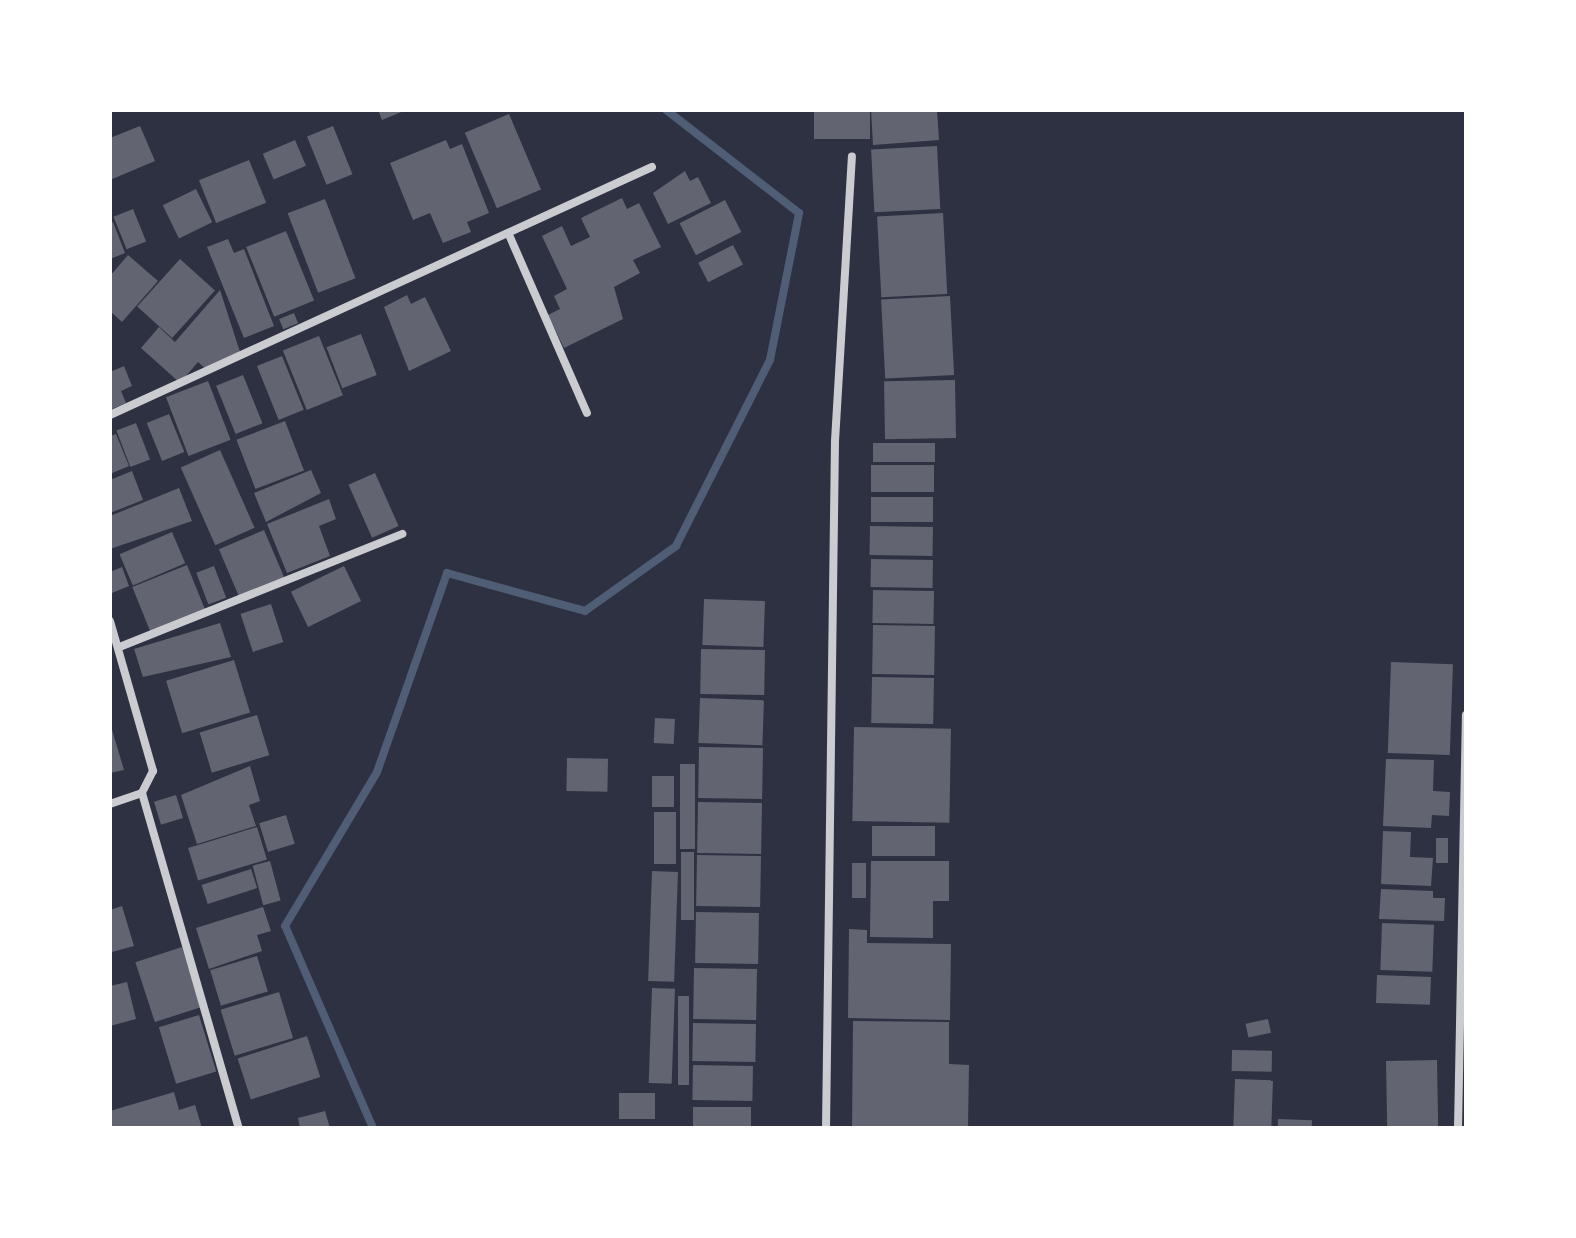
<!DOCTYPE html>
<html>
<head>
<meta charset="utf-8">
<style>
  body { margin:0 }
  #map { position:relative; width:1576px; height:1238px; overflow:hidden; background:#2d3142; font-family:Lato,sans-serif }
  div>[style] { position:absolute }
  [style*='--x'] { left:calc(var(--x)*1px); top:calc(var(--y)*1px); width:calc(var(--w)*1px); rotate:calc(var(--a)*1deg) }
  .stream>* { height:8px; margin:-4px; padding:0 4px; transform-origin:4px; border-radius:4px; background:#4f5d75 }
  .building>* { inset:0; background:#626471; transform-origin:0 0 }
  .minor>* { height:8px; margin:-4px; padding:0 4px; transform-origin:4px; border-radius:4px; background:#caccd0 }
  span { translate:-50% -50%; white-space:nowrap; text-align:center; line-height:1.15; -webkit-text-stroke:8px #fff; paint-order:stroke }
  .frame { position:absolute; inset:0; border:112px solid #fff; pointer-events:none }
</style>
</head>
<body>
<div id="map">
  <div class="stream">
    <div style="--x:373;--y:1128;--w:220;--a:-113.5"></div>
    <div style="--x:285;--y:926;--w:179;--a:-59.1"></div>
    <div style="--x:377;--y:772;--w:211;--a:-70.6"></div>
    <div style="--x:447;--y:573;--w:143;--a:15.4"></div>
    <div style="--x:585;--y:611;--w:112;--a:-35.5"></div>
    <div style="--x:676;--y:546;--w:208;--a:-63.2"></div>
    <div style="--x:770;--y:360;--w:150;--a:-78.8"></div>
    <div style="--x:799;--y:213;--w:168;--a:-142.2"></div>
  </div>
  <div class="building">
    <div style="clip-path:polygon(378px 110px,406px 110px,382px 120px)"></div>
    <div style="left:814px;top:110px;width:56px;height:29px"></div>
    <div style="clip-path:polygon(871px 110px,937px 110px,939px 140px,873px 145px)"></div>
    <div style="left:509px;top:114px;width:82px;height:48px;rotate:67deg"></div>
    <div style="clip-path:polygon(140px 126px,155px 161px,110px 180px,110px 138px)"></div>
    <div style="left:333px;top:126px;width:52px;height:28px;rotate:68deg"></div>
    <div style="left:295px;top:140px;width:28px;height:35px;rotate:67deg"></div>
    <div style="clip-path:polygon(446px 140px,450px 149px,462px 144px,489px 213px,467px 222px,471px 232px,443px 243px,430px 213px,413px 220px,390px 163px)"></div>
    <div style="left:937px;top:146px;width:63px;height:66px;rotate:87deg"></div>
    <div style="left:249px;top:160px;width:46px;height:54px;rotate:68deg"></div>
    <div style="clip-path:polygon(685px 171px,690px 181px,698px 177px,711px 203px,668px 224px,653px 193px)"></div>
    <div style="left:196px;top:189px;width:37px;height:37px;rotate:64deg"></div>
    <div style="clip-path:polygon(622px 198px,627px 209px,639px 203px,661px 247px,633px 260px,640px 273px,614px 287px,623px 319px,564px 348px,548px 315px,560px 309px,554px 296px,567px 289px,542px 236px,562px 226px,571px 246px,590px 237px,581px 218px)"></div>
    <div style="left:325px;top:199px;width:85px;height:40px;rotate:69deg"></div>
    <div style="left:725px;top:200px;width:36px;height:51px;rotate:63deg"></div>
    <div style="left:133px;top:209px;width:35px;height:21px;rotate:68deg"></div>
    <div style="left:943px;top:213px;width:81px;height:66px;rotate:87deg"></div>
    <div style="clip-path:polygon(113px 222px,125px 253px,110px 259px,110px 223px)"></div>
    <div style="left:286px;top:231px;width:75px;height:43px;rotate:68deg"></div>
    <div style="clip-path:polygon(228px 239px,234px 253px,244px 249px,274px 326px,244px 338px,207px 247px)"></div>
    <div style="left:733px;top:245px;width:22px;height:39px;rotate:63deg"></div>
    <div style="clip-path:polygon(128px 255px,158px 281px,122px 322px,110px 311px,110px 276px)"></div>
    <div style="left:180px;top:259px;width:47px;height:64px;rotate:42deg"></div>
    <div style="clip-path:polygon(220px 290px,241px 355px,207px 370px,198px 362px,180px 383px,141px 348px,159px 327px,175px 342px)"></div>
    <div style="clip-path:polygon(407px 295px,411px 304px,425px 297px,451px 351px,409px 371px,384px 307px)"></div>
    <div style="left:950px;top:296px;width:79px;height:69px;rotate:87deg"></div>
    <div style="left:294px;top:313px;width:11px;height:16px;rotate:68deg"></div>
    <div style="left:361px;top:334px;width:44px;height:37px;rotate:69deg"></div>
    <div style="left:319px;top:336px;width:64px;height:39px;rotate:68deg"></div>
    <div style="left:282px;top:356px;width:58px;height:27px;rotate:68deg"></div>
    <div style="clip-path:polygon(124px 366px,132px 386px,121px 391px,126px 403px,110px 410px,110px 372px)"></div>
    <div style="left:243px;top:375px;width:52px;height:29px;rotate:68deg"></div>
    <div style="left:955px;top:380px;width:58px;height:71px;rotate:89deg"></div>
    <div style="left:208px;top:381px;width:63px;height:45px;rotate:69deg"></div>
    <div style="left:169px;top:414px;width:41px;height:24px;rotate:68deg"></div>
    <div style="left:285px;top:421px;width:53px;height:52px;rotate:69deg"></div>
    <div style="left:136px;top:423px;width:39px;height:21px;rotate:69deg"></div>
    <div style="clip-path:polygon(116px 434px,129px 466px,110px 474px,110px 436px)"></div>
    <div style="left:873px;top:443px;width:62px;height:19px"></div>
    <div style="left:220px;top:450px;width:85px;height:43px;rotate:66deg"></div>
    <div style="left:871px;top:465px;width:63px;height:27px"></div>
    <div style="clip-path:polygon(311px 470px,321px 493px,266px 522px,254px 493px)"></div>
    <div style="clip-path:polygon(132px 471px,143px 500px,110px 513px,110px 480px)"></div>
    <div style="left:375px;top:473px;width:58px;height:29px;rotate:66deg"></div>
    <div style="clip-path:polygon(179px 488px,192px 521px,110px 549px,110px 516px)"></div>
    <div style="left:871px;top:497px;width:62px;height:25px"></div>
    <div style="clip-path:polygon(329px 499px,336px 519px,319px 526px,330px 556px,287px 573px,267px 524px)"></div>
    <div style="left:870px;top:526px;width:63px;height:29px;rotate:1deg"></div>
    <div style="left:264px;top:530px;width:52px;height:49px;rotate:67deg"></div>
    <div style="left:172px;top:532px;width:34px;height:57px;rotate:67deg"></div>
    <div style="left:871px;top:559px;width:62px;height:28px;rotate:1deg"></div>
    <div style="left:187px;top:565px;width:48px;height:59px;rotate:68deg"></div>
    <div style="left:214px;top:566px;width:34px;height:19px;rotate:69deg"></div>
    <div style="left:344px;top:566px;width:39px;height:59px;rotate:64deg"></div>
    <div style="clip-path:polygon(122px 567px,129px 586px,112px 593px,110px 572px)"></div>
    <div style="left:873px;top:590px;width:61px;height:33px;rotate:1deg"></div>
    <div style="left:704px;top:599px;width:61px;height:46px;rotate:2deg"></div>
    <div style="left:271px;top:604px;width:40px;height:32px;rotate:72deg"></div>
    <div style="clip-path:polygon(220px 623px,231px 657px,143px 677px,134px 649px)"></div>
    <div style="left:873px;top:625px;width:62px;height:49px;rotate:1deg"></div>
    <div style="left:701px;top:649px;width:64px;height:45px;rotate:1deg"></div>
    <div style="left:234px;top:660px;width:55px;height:71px;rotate:73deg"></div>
    <div style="left:1391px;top:662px;width:62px;height:91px;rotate:2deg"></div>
    <div style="left:872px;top:677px;width:62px;height:46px;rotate:1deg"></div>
    <div style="left:700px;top:698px;width:64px;height:45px;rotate:2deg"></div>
    <div style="left:257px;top:715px;width:42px;height:60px;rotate:73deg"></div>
    <div style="left:655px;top:718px;width:20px;height:25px;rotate:3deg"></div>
    <div style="clip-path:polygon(110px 723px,124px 770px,110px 773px)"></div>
    <div style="left:854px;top:727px;width:97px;height:94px;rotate:1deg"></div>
    <div style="left:699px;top:747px;width:64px;height:51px;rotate:1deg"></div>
    <div style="left:567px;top:758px;width:41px;height:33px;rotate:1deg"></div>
    <div style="clip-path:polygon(1386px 759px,1434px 760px,1433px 791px,1450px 792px,1449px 816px,1432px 815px,1431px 828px,1383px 826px)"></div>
    <div style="left:680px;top:764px;width:15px;height:85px"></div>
    <div style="clip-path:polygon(250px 766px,260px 801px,249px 805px,256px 826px,197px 844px,181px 795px)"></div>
    <div style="left:652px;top:776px;width:22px;height:31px"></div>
    <div style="left:176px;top:795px;width:24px;height:23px;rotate:73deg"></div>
    <div style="left:698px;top:802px;width:64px;height:51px;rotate:1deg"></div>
    <div style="left:654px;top:812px;width:22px;height:52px"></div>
    <div style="left:286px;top:815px;width:30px;height:28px;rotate:73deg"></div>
    <div style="left:872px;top:826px;width:63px;height:30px"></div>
    <div style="left:257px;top:827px;width:34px;height:72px;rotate:73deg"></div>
    <div style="clip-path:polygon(1383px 831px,1411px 832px,1410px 857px,1433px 858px,1431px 886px,1381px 884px)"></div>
    <div style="left:1436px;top:838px;width:12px;height:25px"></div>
    <div style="left:681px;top:852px;width:13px;height:68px"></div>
    <div style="left:697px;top:855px;width:64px;height:51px;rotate:1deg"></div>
    <div style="left:270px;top:861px;width:41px;height:18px;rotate:75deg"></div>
    <div style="clip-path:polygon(871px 861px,949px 861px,949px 901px,933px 901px,933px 938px,870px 937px)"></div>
    <div style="left:852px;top:863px;width:14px;height:35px"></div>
    <div style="left:251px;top:869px;width:20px;height:52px;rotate:72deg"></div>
    <div style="left:652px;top:871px;width:26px;height:110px;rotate:2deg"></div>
    <div style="clip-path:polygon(1381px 889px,1433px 891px,1433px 898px,1445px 898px,1444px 921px,1379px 919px)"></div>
    <div style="clip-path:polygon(122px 906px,134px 946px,112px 952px,110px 910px)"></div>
    <div style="clip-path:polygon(263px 907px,271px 931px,257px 935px,262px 951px,209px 969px,196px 928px)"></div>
    <div style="left:696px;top:912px;width:63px;height:51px;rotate:1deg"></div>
    <div style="left:1382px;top:923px;width:52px;height:47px;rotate:2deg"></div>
    <div style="clip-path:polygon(849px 929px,867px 930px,867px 943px,951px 944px,950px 1020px,848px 1018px)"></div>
    <div style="left:182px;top:947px;width:63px;height:49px;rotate:72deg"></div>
    <div style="left:257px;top:956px;width:37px;height:49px;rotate:73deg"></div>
    <div style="left:694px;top:968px;width:63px;height:51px;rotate:1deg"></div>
    <div style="left:1377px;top:975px;width:54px;height:28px;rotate:2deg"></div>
    <div style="clip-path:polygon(127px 982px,136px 1019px,110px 1026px,110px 986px)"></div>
    <div style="left:652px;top:988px;width:23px;height:95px;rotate:2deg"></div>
    <div style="left:279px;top:992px;width:48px;height:61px;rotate:73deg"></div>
    <div style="left:678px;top:996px;width:11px;height:89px"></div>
    <div style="left:199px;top:1015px;width:59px;height:42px;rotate:73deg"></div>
    <div style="left:1268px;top:1019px;width:14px;height:23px;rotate:78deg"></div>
    <div style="clip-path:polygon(853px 1021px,949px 1022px,949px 1064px,969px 1065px,968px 1128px,852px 1128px)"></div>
    <div style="left:693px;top:1023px;width:63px;height:38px;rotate:1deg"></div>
    <div style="left:307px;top:1036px;width:43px;height:73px;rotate:72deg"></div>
    <div style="left:1232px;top:1050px;width:40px;height:21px;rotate:1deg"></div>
    <div style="left:1437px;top:1060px;width:68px;height:51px;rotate:89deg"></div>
    <div style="left:693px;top:1065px;width:60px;height:35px;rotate:1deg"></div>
    <div style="left:1235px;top:1079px;width:38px;height:49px;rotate:2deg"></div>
    <div style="clip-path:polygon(174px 1092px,179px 1110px,195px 1105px,202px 1128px,110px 1128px,110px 1111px)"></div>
    <div style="left:619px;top:1093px;width:36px;height:26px"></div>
    <div style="left:693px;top:1107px;width:58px;height:21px"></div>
    <div style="clip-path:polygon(325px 1111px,330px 1128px,300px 1128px,298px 1118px)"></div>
    <div style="left:1278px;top:1119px;width:34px;height:9px;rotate:2deg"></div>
  </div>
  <div class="minor">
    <div style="--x:510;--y:237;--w:192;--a:66.4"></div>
    <div style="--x:110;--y:415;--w:596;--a:-24.59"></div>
    <div style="--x:110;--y:621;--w:156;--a:74"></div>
    <div style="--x:153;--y:771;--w:25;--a:117"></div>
    <div style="--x:142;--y:793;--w:34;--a:161"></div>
    <div style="--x:122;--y:646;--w:302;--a:-21.8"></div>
    <div style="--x:142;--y:793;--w:349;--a:73.9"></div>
    <div style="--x:826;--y:1128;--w:687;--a:-89.25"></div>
    <div style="--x:835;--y:441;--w:285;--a:-86.6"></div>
    <div style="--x:1458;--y:1128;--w:413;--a:-88.9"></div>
  </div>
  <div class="frame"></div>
</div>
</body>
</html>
